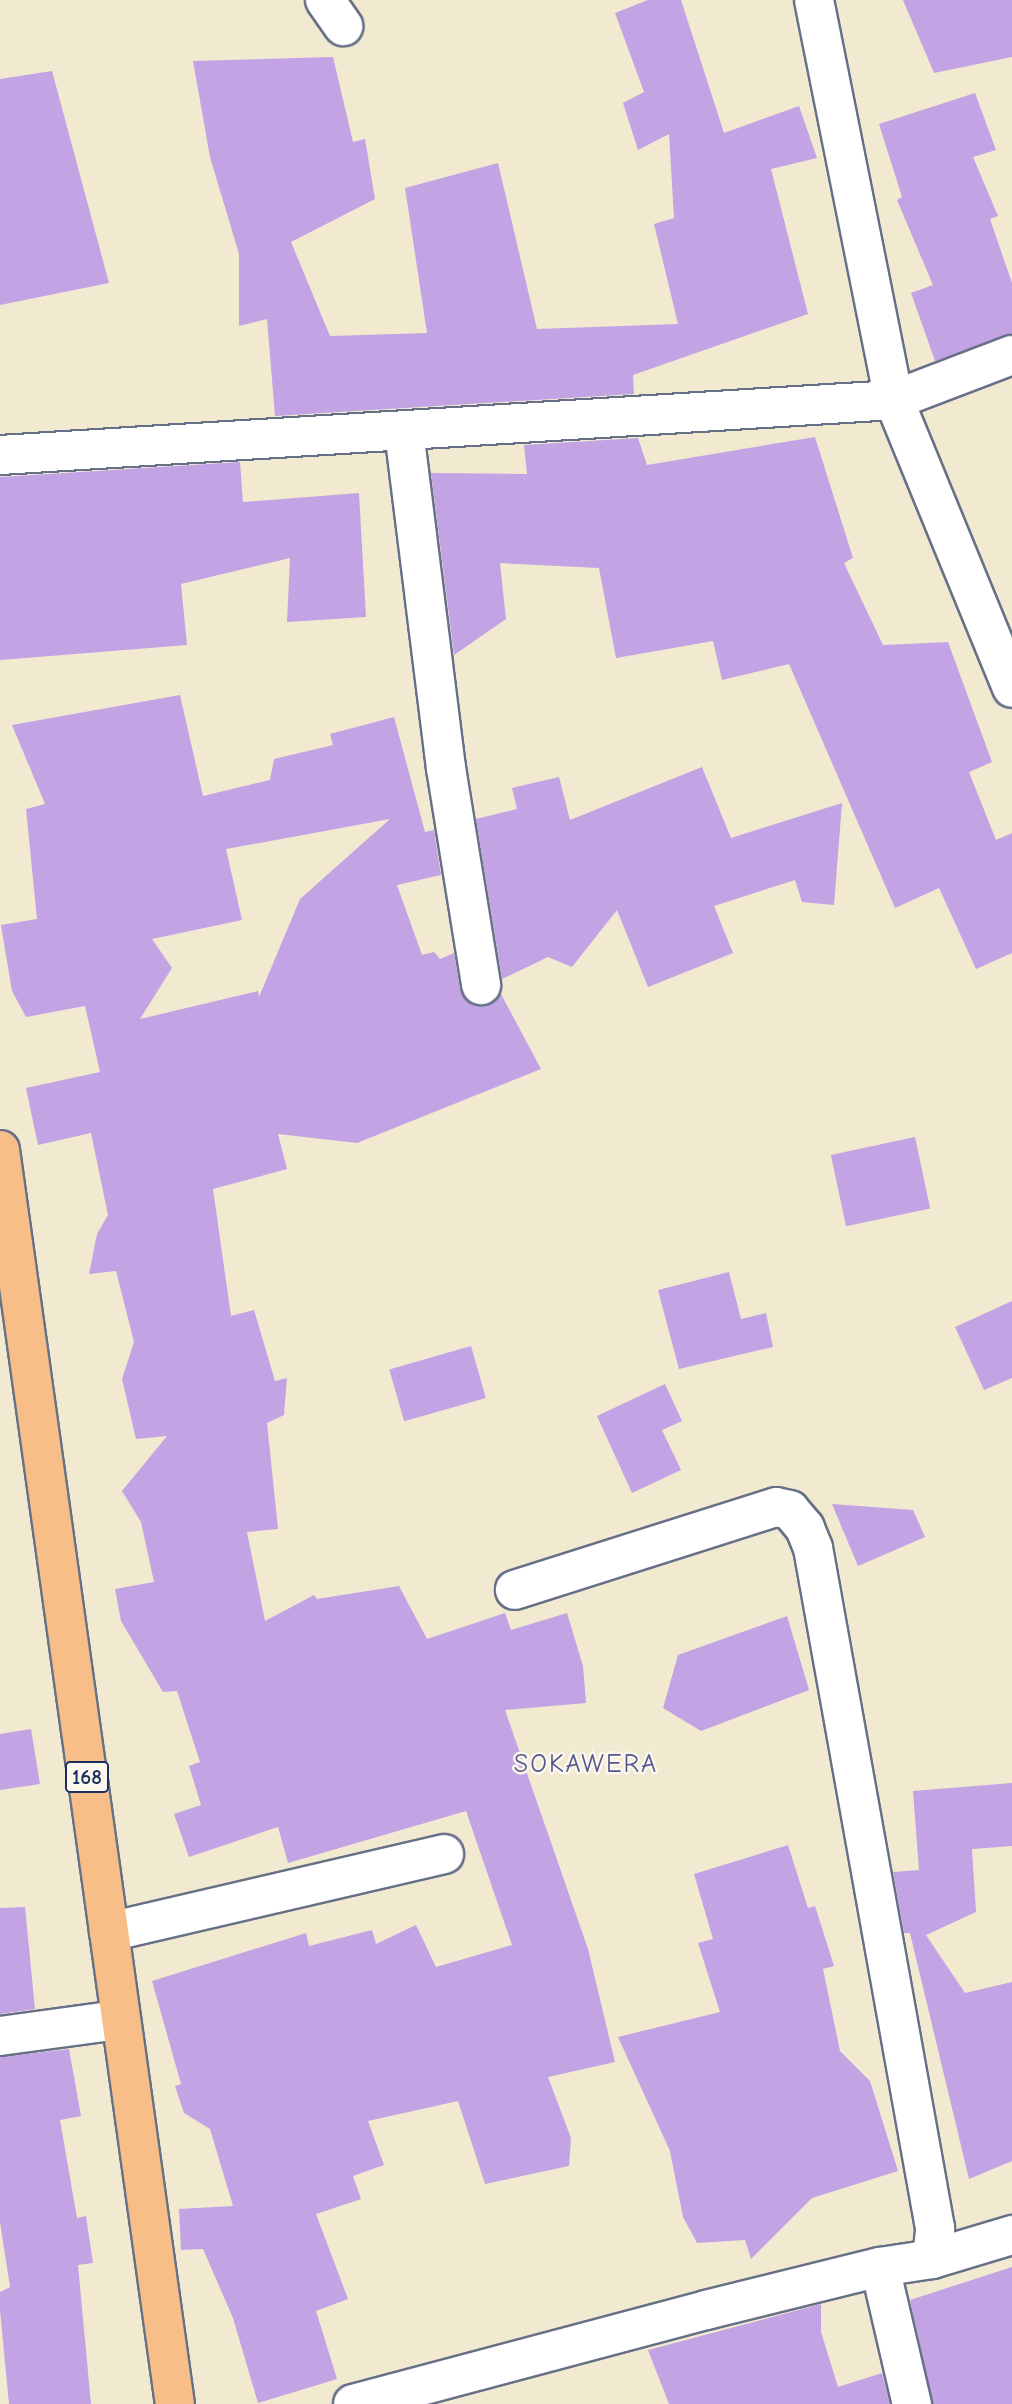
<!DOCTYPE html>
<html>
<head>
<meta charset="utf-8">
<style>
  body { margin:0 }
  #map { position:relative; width:1012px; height:2404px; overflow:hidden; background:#f2e9d1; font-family:"Comic Neue",sans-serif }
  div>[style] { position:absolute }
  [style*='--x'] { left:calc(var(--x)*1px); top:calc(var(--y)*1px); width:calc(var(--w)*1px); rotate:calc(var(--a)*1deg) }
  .building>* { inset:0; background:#c2a3e3; transform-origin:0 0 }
  .roads { filter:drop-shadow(2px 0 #667086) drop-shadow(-2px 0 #667086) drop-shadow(0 2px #667086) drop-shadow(0 -2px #667086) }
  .street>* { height:38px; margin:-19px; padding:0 19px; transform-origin:19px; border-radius:19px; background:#fff }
  .primary>* { height:38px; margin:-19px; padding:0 19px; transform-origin:19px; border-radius:19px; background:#f7be88 }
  span { translate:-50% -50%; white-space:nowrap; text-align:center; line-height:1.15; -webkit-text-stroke:5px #fbf7ec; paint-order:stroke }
  .shield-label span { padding:2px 5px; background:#fbf7ec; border:2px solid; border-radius:5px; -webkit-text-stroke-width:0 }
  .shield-label { font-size:21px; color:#1b2f5e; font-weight:700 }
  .quarter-label { font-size:26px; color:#55588d; letter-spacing:2px }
</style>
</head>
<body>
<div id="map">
  <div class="building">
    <div style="clip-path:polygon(648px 0,681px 0,724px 133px,799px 106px,817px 158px,771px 169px,808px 314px,633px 375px,634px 394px,275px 416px,267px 319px,239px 326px,239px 254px,210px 157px,193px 61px,333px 57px,353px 142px,365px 139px,375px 199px,291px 242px,330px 336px,427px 333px,405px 188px,498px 163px,537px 329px,678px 324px,654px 224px,674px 218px,669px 134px,638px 150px,623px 103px,644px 92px,615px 13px)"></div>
    <div style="clip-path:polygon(903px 0,1012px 0,1012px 57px,934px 73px)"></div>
    <div style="clip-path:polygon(52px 71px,109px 283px,0 305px,0 79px)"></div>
    <div style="clip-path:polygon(975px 93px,996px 150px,973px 157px,998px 216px,990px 219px,1012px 283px,1012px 334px,935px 361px,911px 293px,933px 285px,897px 200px,902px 197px,879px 124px)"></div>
    <div style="clip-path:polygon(815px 437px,853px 558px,844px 563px,883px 645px,948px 642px,992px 762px,969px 772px,996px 840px,1012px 833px,1012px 953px,976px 969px,939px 888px,895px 908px,789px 664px,722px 680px,713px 641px,616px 658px,599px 568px,500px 563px,506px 619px,454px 655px,431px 473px,527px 474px,524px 445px,638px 438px,647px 465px)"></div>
    <div style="clip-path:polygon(240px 462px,243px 502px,359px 493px,366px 617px,287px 622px,290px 558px,181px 584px,187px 645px,0 660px,0 477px)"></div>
    <div style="clip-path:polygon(evenodd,180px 695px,203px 796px,270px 780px,274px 759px,333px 745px,330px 734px,394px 717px,425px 832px,434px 830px,441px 875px,397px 885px,422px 955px,434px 952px,440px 959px,454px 953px,460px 989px,473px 1005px,485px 1006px,501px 994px,541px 1069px,357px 1143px,278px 1134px,287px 1169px,213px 1189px,231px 1316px,254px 1310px,275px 1381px,287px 1378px,284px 1415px,267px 1423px,278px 1529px,247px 1532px,265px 1621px,314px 1595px,317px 1599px,399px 1586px,427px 1639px,505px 1613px,511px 1630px,567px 1613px,583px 1666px,586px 1703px,505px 1710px,588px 1949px,615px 2062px,548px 2077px,571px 2138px,569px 2166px,485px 2184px,458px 2101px,368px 2121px,384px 2165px,353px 2176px,361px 2199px,316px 2214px,348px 2299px,316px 2311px,337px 2379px,258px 2403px,233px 2318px,203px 2249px,181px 2250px,179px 2209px,233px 2206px,210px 2129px,184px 2113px,175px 2086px,181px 2084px,152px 1981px,306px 1933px,309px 1946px,372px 1930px,376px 1944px,416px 1925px,436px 1967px,512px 1945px,466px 1811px,288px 1863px,278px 1827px,189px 1857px,174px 1814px,201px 1805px,189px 1766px,200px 1762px,177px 1691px,163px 1692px,121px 1621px,115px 1589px,154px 1582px,141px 1522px,122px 1491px,167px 1436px,136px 1439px,122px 1379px,134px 1342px,116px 1271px,89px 1274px,97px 1234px,108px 1215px,91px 1133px,38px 1145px,26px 1088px,100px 1072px,85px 1006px,26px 1017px,12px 991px,1px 925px,37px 919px,26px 809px,45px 804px,12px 725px,180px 695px,390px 819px,300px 899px,259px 997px,258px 991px,140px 1019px,172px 968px,152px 939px,242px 920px,226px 849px,390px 819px)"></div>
    <div style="clip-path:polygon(702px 767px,731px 838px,842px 803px,834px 905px,802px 902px,795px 880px,714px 906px,733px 953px,648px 987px,617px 910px,572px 967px,548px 957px,502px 979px,476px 819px,517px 809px,512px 788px,559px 777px,570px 820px)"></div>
    <div style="left:915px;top:1137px;width:73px;height:86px;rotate:78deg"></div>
    <div style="clip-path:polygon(729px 1272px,741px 1319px,766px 1313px,773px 1347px,679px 1369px,658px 1290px)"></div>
    <div style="clip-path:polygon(1012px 1301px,1012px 1378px,984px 1390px,955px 1327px)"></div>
    <div style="left:471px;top:1346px;width:54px;height:85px;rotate:74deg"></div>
    <div style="clip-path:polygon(665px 1384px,682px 1421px,662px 1430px,681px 1470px,632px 1493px,597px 1416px)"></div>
    <div style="clip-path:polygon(832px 1504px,913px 1510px,925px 1537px,858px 1566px)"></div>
    <div style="clip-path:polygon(787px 1616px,809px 1690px,701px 1731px,663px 1708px,678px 1655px)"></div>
    <div style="clip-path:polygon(31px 1729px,40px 1784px,0 1790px,0 1734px)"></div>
    <div style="clip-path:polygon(1012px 1783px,1012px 1846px,972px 1849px,976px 1912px,926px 1935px,965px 1993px,1012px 1982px,1012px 2161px,969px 2179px,910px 1933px,904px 1933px,893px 1872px,919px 1870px,913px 1791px)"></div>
    <div style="clip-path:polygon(788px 1845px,808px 1908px,815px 1906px,834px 1966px,823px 1969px,840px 2051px,870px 2081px,898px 2171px,812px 2198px,751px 2259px,745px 2240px,697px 2243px,683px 2217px,670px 2151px,618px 2037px,720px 2012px,698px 1943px,713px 1939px,694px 1874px)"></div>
    <div style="clip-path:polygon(25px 1907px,35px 2009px,0 2014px,0 1908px)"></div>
    <div style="clip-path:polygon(69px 2049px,81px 2116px,60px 2120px,77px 2218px,86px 2216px,93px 2263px,78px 2265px,91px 2404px,9px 2404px,0 2310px,0 2292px,10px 2287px,0 2222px,0 2057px)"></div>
    <div style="clip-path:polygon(1012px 2267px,1012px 2404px,933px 2404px,910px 2300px)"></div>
    <div style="clip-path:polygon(821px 2304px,821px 2332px,838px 2387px,882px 2373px,890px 2404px,669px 2404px,648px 2350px)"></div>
  </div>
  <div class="roads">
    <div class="street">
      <div style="--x:325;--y:0;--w:32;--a:55"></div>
      <div style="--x:814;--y:0;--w:408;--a:78.7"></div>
      <div style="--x:894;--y:400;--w:311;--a:67.7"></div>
      <div style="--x:404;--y:431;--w:340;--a:82.9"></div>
      <div style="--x:446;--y:768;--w:220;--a:80.8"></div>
      <div style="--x:0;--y:455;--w:896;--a:-3.52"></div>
      <div style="--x:894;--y:400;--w:126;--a:-20.9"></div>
      <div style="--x:109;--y:1932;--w:344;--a:-13.1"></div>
      <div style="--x:0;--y:2036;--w:120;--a:-7.7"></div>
      <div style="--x:932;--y:2259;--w:84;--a:-16.7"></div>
      <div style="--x:880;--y:2267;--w:141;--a:76.9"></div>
      <div style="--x:353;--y:2404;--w:365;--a:-14.9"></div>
      <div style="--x:706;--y:2310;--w:179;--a:-13.9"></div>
      <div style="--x:880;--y:2267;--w:53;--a:-8.7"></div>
      <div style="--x:932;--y:2259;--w:31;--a:-84"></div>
      <div style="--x:935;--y:2228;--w:691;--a:-100.17"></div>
      <div style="--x:813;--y:1548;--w:22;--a:-112"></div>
      <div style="--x:805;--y:1528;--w:23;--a:-130"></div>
      <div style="--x:790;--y:1510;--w:14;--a:-168"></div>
      <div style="--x:776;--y:1507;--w:274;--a:162.4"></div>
    </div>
    <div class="primary">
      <div style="--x:0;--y:1150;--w:1266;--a:82.06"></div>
    </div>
  </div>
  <div class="shield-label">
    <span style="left:87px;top:1777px">168</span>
  </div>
  <div class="quarter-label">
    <span style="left:586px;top:1765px">SOKAWERA</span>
  </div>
</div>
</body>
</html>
